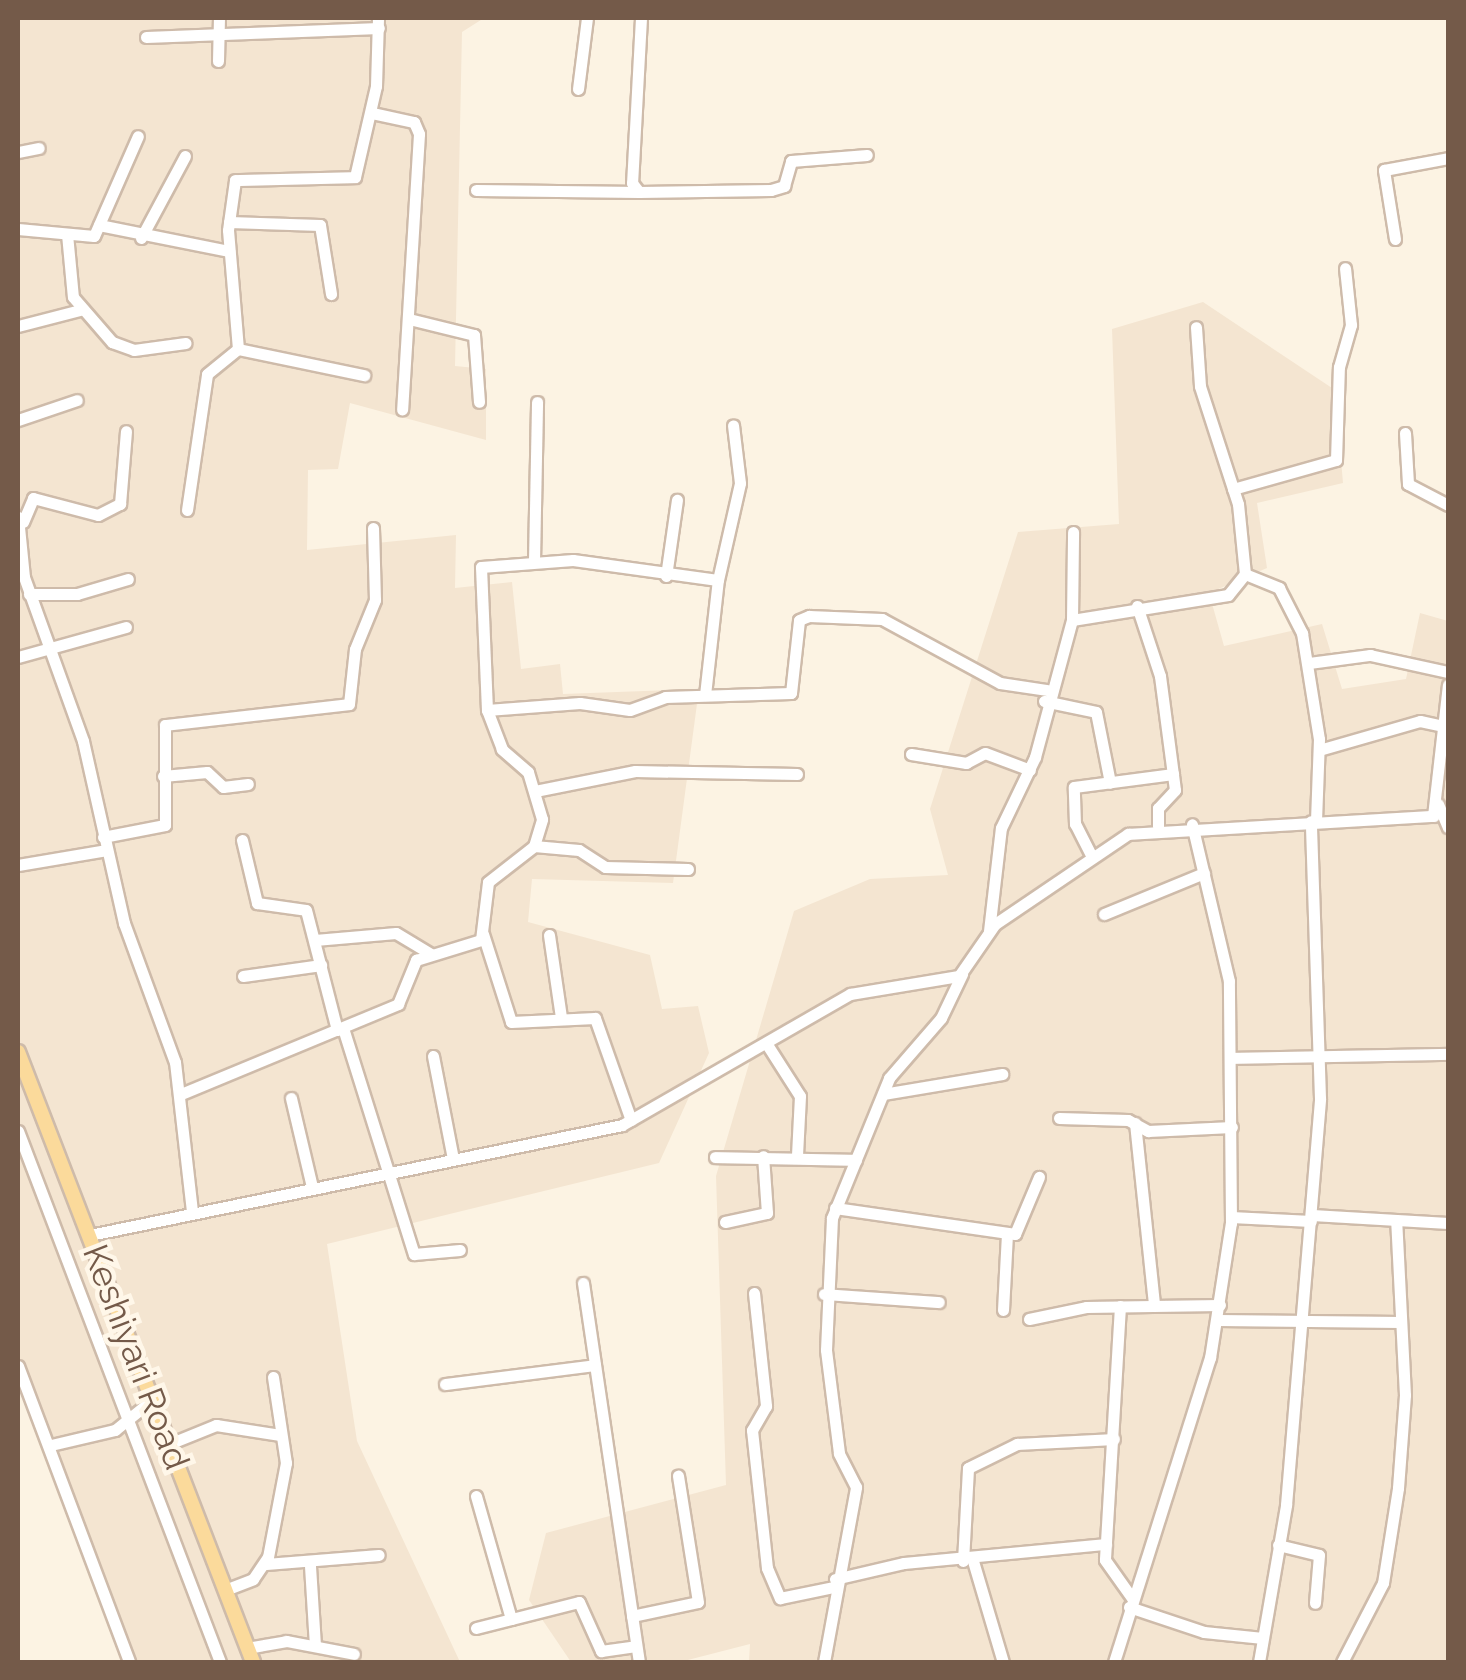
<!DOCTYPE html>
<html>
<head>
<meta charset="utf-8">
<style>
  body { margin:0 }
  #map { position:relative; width:1466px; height:1680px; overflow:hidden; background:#fcf3e3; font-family:Raleway,sans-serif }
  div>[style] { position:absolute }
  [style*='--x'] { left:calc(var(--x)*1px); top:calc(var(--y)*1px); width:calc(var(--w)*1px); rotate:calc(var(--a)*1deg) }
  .residential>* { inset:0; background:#f4e5d1 }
  .roads { filter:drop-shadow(2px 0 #cebbaa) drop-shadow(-2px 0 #cebbaa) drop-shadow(0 2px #cebbaa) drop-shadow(0 -2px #cebbaa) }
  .minor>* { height:11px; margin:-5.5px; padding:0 5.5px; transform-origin:5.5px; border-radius:5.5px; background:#fff }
  .major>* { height:14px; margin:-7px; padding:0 7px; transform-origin:7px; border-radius:7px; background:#fbda9b }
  span { translate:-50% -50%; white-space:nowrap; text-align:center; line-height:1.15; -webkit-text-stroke:9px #fff7e9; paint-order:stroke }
  .street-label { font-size:35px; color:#745a49 }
  .frame { position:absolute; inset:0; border:20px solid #745a49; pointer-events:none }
</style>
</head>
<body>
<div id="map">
  <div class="residential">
    <div style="clip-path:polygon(18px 18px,484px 18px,462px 32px,455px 366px,486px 369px,486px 440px,350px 403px,338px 469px,308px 470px,307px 550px,456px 535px,455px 588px,512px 582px,521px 669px,560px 664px,563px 694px,699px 689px,673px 883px,532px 879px,528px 922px,650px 955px,662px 1009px,698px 1006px,709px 1053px,659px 1163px,327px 1244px,357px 1441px,460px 1662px,127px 1662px,18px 1381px)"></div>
    <div style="clip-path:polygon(1203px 302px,1335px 390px,1343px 483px,1257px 503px,1267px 568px,1209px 593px,1224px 646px,1322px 624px,1342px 689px,1406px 679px,1420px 613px,1448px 621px,1448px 1662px,749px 1662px,750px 1644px,680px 1662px,571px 1662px,529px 1600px,546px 1533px,726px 1485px,716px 1176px,794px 911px,870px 879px,948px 875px,930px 809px,1018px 532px,1119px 524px,1112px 329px)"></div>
  </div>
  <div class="roads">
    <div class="minor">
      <div style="--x:641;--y:18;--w:165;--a:93.1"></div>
      <div style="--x:632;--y:183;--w:11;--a:52"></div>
      <div style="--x:639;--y:192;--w:132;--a:-0.9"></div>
      <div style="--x:771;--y:190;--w:14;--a:-17"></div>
      <div style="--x:784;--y:186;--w:26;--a:-74"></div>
      <div style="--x:791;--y:161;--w:76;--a:-4.5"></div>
      <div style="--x:146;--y:37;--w:233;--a:-2.2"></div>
      <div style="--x:218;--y:61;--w:43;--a:-88.7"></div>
      <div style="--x:578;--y:89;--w:72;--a:-82.8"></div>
      <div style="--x:372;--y:113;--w:43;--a:12.1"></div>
      <div style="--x:414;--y:122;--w:13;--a:67"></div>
      <div style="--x:419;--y:134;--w:276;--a:93.5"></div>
      <div style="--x:18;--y:152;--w:21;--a:-11"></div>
      <div style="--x:476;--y:190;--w:163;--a:0.7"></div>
      <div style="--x:229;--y:222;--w:91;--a:1.9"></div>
      <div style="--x:320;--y:225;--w:70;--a:80.9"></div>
      <div style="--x:99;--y:225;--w:133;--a:11.3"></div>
      <div style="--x:18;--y:229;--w:76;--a:5.3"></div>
      <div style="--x:94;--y:236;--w:109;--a:-66.3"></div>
      <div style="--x:67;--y:234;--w:63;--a:84.6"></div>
      <div style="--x:73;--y:297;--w:60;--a:49.1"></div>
      <div style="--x:112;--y:342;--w:23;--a:20"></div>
      <div style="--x:134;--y:350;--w:52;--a:-7.7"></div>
      <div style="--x:141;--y:238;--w:93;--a:-61.8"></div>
      <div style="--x:1395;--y:239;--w:70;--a:-99.1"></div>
      <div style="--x:1384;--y:170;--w:65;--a:-10.6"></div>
      <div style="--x:409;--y:319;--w:67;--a:13.8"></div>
      <div style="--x:474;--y:335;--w:67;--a:85.7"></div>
      <div style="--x:18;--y:326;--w:64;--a:-14.5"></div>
      <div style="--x:238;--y:349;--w:129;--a:11.7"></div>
      <div style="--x:18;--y:420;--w:62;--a:-18.7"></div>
      <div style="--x:1405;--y:433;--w:51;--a:86.6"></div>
      <div style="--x:1408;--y:484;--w:45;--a:27.7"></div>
      <div style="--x:1233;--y:489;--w:107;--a:-15.7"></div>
      <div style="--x:1336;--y:460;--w:93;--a:-88.2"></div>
      <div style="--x:1339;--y:367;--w:44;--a:-74.1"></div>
      <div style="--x:1351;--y:325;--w:57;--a:-96"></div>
      <div style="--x:187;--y:510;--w:137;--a:-81.6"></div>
      <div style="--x:207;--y:374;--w:40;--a:-39"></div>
      <div style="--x:238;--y:349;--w:119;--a:-94.8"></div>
      <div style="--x:228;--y:230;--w:50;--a:-82"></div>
      <div style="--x:235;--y:180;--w:120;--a:-1.4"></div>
      <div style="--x:355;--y:177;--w:93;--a:-77"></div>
      <div style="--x:376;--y:86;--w:68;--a:-88.3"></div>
      <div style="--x:18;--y:517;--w:60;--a:84.3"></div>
      <div style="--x:24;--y:577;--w:174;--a:70.2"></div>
      <div style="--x:83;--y:741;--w:187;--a:77.3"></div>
      <div style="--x:124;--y:923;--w:148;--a:69.9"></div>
      <div style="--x:175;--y:1062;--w:150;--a:83.5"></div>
      <div style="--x:23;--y:522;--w:26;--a:-67"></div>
      <div style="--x:33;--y:498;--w:67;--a:14.7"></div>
      <div style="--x:98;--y:515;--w:25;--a:-27"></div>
      <div style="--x:120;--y:504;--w:73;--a:-85.3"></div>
      <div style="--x:534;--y:561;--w:159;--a:-88.9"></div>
      <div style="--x:1245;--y:574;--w:37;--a:22"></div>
      <div style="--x:1279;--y:588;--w:51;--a:62.9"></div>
      <div style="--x:1302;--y:633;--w:107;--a:80.9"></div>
      <div style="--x:1319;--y:739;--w:82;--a:92.1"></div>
      <div style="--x:666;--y:576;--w:77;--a:-81.8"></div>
      <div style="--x:29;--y:594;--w:48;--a:0"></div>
      <div style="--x:77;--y:594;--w:53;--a:-16.4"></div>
      <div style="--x:1137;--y:606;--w:74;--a:71.8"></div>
      <div style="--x:1160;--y:676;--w:115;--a:82.5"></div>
      <div style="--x:1175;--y:790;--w:25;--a:133"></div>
      <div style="--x:1158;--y:808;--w:18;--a:90"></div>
      <div style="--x:1072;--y:620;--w:88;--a:-89.3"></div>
      <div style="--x:18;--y:657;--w:112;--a:-15.5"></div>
      <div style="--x:1309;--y:663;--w:62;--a:-7.5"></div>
      <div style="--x:1370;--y:655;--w:80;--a:12.3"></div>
      <div style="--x:705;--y:695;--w:116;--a:-83.6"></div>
      <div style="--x:1044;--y:701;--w:53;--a:11.9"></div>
      <div style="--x:1096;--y:712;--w:72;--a:78.8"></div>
      <div style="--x:487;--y:710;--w:93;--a:-4.3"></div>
      <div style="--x:580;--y:703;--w:50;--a:8"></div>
      <div style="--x:630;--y:710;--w:37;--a:-20"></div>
      <div style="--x:665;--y:697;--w:126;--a:-1.8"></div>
      <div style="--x:791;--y:693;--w:73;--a:-83.7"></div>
      <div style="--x:799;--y:620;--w:11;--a:-22"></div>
      <div style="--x:809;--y:616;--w:73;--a:2.4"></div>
      <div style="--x:882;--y:619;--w:134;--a:28.5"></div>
      <div style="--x:1000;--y:683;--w:48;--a:8.5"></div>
      <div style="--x:1319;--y:750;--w:105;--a:-16"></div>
      <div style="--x:1420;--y:721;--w:29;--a:12"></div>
      <div style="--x:911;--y:754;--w:56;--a:9.3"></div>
      <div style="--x:966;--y:763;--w:21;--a:-28"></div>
      <div style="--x:985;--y:753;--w:48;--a:20.7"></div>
      <div style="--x:163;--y:776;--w:44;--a:-5.2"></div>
      <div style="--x:207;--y:772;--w:22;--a:43"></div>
      <div style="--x:223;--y:787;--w:25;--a:-7"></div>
      <div style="--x:535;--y:791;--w:102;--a:-11.3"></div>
      <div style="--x:635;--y:771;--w:162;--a:1.1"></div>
      <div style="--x:1438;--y:804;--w:25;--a:67"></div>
      <div style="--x:103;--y:837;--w:63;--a:-11"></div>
      <div style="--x:165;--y:825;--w:100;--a:-90"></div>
      <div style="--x:165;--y:725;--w:185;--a:-6.5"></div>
      <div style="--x:349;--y:704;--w:55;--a:-83.8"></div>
      <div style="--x:355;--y:649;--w:53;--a:-67.8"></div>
      <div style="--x:375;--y:600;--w:72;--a:-91.6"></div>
      <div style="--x:242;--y:840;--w:65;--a:76.6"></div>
      <div style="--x:257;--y:903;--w:49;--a:8.1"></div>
      <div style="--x:306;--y:910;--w:124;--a:75.5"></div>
      <div style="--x:534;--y:846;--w:45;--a:5.1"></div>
      <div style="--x:579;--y:850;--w:31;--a:33"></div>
      <div style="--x:605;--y:867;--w:83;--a:1.4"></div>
      <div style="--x:1090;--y:853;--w:33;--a:-117"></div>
      <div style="--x:1075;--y:824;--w:37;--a:-92"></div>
      <div style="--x:1074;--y:787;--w:100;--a:-7.5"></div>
      <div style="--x:18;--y:865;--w:90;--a:-9.6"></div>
      <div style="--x:1104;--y:914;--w:108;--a:-22.3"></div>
      <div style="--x:989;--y:931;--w:104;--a:-83.4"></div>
      <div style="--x:1001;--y:828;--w:79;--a:-64.4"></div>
      <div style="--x:1035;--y:757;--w:142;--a:-74.9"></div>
      <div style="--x:1072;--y:620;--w:158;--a:-9.1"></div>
      <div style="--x:1228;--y:595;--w:27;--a:-51"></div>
      <div style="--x:1245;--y:574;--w:70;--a:-95.7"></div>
      <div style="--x:1238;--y:504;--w:124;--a:-107.9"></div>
      <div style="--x:1200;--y:386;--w:59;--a:-93.9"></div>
      <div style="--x:483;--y:934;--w:92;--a:72.3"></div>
      <div style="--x:511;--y:1022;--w:84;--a:-2.7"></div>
      <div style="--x:595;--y:1018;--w:108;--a:70.6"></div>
      <div style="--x:549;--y:935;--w:83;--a:81.7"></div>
      <div style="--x:315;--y:940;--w:81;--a:-4.9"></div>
      <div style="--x:396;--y:933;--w:41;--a:31"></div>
      <div style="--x:243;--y:976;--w:79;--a:-8"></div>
      <div style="--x:343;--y:1028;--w:237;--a:72.6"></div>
      <div style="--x:414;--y:1254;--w:46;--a:-5"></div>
      <div style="--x:768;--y:1046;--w:59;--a:57.4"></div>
      <div style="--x:800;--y:1096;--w:60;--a:92.9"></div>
      <div style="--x:433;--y:1056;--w:105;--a:79"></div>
      <div style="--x:1232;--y:1058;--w:216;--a:-1.1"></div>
      <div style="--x:181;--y:1094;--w:235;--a:-22.5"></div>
      <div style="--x:398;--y:1004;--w:48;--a:-67.8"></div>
      <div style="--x:416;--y:960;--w:68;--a:-17.1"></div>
      <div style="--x:481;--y:940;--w:58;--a:-83.1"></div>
      <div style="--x:488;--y:882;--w:58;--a:-38"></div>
      <div style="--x:534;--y:846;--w:28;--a:-73"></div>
      <div style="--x:542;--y:819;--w:49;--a:-106.6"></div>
      <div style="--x:528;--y:772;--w:35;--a:-139"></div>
      <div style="--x:502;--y:749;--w:42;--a:-111"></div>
      <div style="--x:487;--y:710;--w:143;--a:-92.4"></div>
      <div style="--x:481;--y:567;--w:92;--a:-4.4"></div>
      <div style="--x:573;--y:560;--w:146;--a:7.9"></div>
      <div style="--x:718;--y:580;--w:99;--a:-77.2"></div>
      <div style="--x:740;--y:483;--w:58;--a:-96.9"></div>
      <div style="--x:883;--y:1094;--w:121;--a:-9.5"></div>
      <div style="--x:291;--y:1098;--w:91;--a:76.7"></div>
      <div style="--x:1059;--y:1118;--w:69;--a:1.7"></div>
      <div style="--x:1128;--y:1120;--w:23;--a:29"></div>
      <div style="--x:1148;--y:1131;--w:84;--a:-2.7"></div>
      <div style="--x:1135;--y:1123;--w:183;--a:84"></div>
      <div style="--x:18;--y:1131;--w:568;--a:69.17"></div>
      <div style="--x:715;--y:1157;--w:141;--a:1.2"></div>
      <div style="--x:835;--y:1208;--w:182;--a:8.2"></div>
      <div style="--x:1015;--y:1234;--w:62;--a:-67.2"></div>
      <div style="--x:1312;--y:1215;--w:136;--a:3.4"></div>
      <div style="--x:1231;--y:1217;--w:80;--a:2.9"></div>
      <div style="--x:725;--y:1222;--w:43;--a:-12.1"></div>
      <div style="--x:767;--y:1213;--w:57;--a:-94"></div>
      <div style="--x:90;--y:1235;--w:543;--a:-11.68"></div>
      <div style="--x:622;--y:1125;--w:263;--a:-29.9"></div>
      <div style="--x:850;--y:994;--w:110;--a:-9.4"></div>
      <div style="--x:959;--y:976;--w:63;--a:-55.3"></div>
      <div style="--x:995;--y:924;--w:161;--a:-34.1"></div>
      <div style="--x:1128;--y:834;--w:306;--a:-3.4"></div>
      <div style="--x:1433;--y:816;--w:132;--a:-83.5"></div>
      <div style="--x:583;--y:1283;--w:383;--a:81.6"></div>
      <div style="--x:754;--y:1293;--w:114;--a:83.9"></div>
      <div style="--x:766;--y:1406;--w:28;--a:120"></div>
      <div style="--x:752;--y:1430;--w:139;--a:83.8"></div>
      <div style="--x:767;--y:1568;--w:33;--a:67"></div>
      <div style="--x:780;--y:1598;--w:54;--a:-11.7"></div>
      <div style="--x:824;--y:1294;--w:115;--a:4"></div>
      <div style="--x:1120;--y:1306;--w:254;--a:93.4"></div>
      <div style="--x:1105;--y:1560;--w:47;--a:54.6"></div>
      <div style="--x:1003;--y:1310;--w:77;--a:-87"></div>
      <div style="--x:1029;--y:1319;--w:58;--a:-11.9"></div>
      <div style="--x:1086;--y:1307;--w:134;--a:-0.9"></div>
      <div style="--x:1218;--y:1320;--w:182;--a:0.6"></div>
      <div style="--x:18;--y:1366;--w:316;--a:69.4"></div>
      <div style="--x:445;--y:1384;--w:151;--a:-7.2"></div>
      <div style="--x:169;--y:1444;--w:51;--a:-22"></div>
      <div style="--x:216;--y:1425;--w:65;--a:8.9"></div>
      <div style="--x:51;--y:1445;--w:66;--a:-13.2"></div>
      <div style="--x:115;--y:1430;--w:48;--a:-39"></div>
      <div style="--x:476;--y:1496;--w:128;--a:74.1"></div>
      <div style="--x:1278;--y:1545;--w:42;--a:13.7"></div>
      <div style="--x:1319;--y:1555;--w:48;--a:94.8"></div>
      <div style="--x:963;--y:1561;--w:93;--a:-86.9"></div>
      <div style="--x:968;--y:1468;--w:55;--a:-26.1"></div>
      <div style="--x:1017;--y:1444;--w:97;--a:-3"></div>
      <div style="--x:973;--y:1561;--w:105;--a:73.5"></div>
      <div style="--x:266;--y:1564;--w:113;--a:-4.6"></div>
      <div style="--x:310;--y:1566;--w:79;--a:86.4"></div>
      <div style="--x:835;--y:1579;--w:71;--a:-13.1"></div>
      <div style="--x:904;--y:1563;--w:203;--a:-5.4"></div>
      <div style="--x:225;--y:1590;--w:30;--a:-21"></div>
      <div style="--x:253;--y:1579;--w:27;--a:-56"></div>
      <div style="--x:268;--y:1557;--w:96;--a:-79.2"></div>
      <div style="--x:286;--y:1463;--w:87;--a:-98.6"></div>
      <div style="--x:1129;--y:1607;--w:79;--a:18.4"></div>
      <div style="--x:1204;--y:1632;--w:59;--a:5.8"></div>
      <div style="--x:632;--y:1616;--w:67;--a:-12"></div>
      <div style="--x:698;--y:1602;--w:128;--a:-99"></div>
      <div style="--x:476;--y:1628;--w:106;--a:-14.2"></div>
      <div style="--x:579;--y:1602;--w:54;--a:65.8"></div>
      <div style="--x:601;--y:1651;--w:35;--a:-8"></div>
      <div style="--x:247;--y:1648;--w:40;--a:-10"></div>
      <div style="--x:286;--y:1641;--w:69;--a:10.8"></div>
      <div style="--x:824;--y:1662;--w:178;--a:-79.6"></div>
      <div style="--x:856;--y:1487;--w:38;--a:-117"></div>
      <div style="--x:839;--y:1453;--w:104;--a:-97.2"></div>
      <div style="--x:826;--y:1350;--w:132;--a:-87.4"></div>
      <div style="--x:832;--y:1218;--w:151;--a:-67.8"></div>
      <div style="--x:889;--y:1078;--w:79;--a:-49.1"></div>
      <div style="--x:941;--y:1018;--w:49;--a:-64.5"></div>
      <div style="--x:1114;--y:1662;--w:319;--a:-72.5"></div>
      <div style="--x:1210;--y:1358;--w:137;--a:-81.2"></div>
      <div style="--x:1231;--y:1223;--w:242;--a:-90.5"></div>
      <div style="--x:1229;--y:981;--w:161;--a:-103.3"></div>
      <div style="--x:1259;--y:1662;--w:159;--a:-80.2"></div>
      <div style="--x:1286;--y:1505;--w:408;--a:-85.2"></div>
      <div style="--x:1320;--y:1098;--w:277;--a:-91.9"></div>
      <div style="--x:1342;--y:1662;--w:89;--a:-62.6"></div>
      <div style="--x:1383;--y:1583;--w:96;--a:-81"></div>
      <div style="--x:1398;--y:1488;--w:93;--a:-85.7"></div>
      <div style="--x:1405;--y:1395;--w:175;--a:-92.9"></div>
    </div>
    <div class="major">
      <div style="--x:18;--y:1052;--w:654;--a:68.93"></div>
    </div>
  </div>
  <div class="street-label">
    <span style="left:136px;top:1357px;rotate:69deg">Keshiyari Road</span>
  </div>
  <div class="frame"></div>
</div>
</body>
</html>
